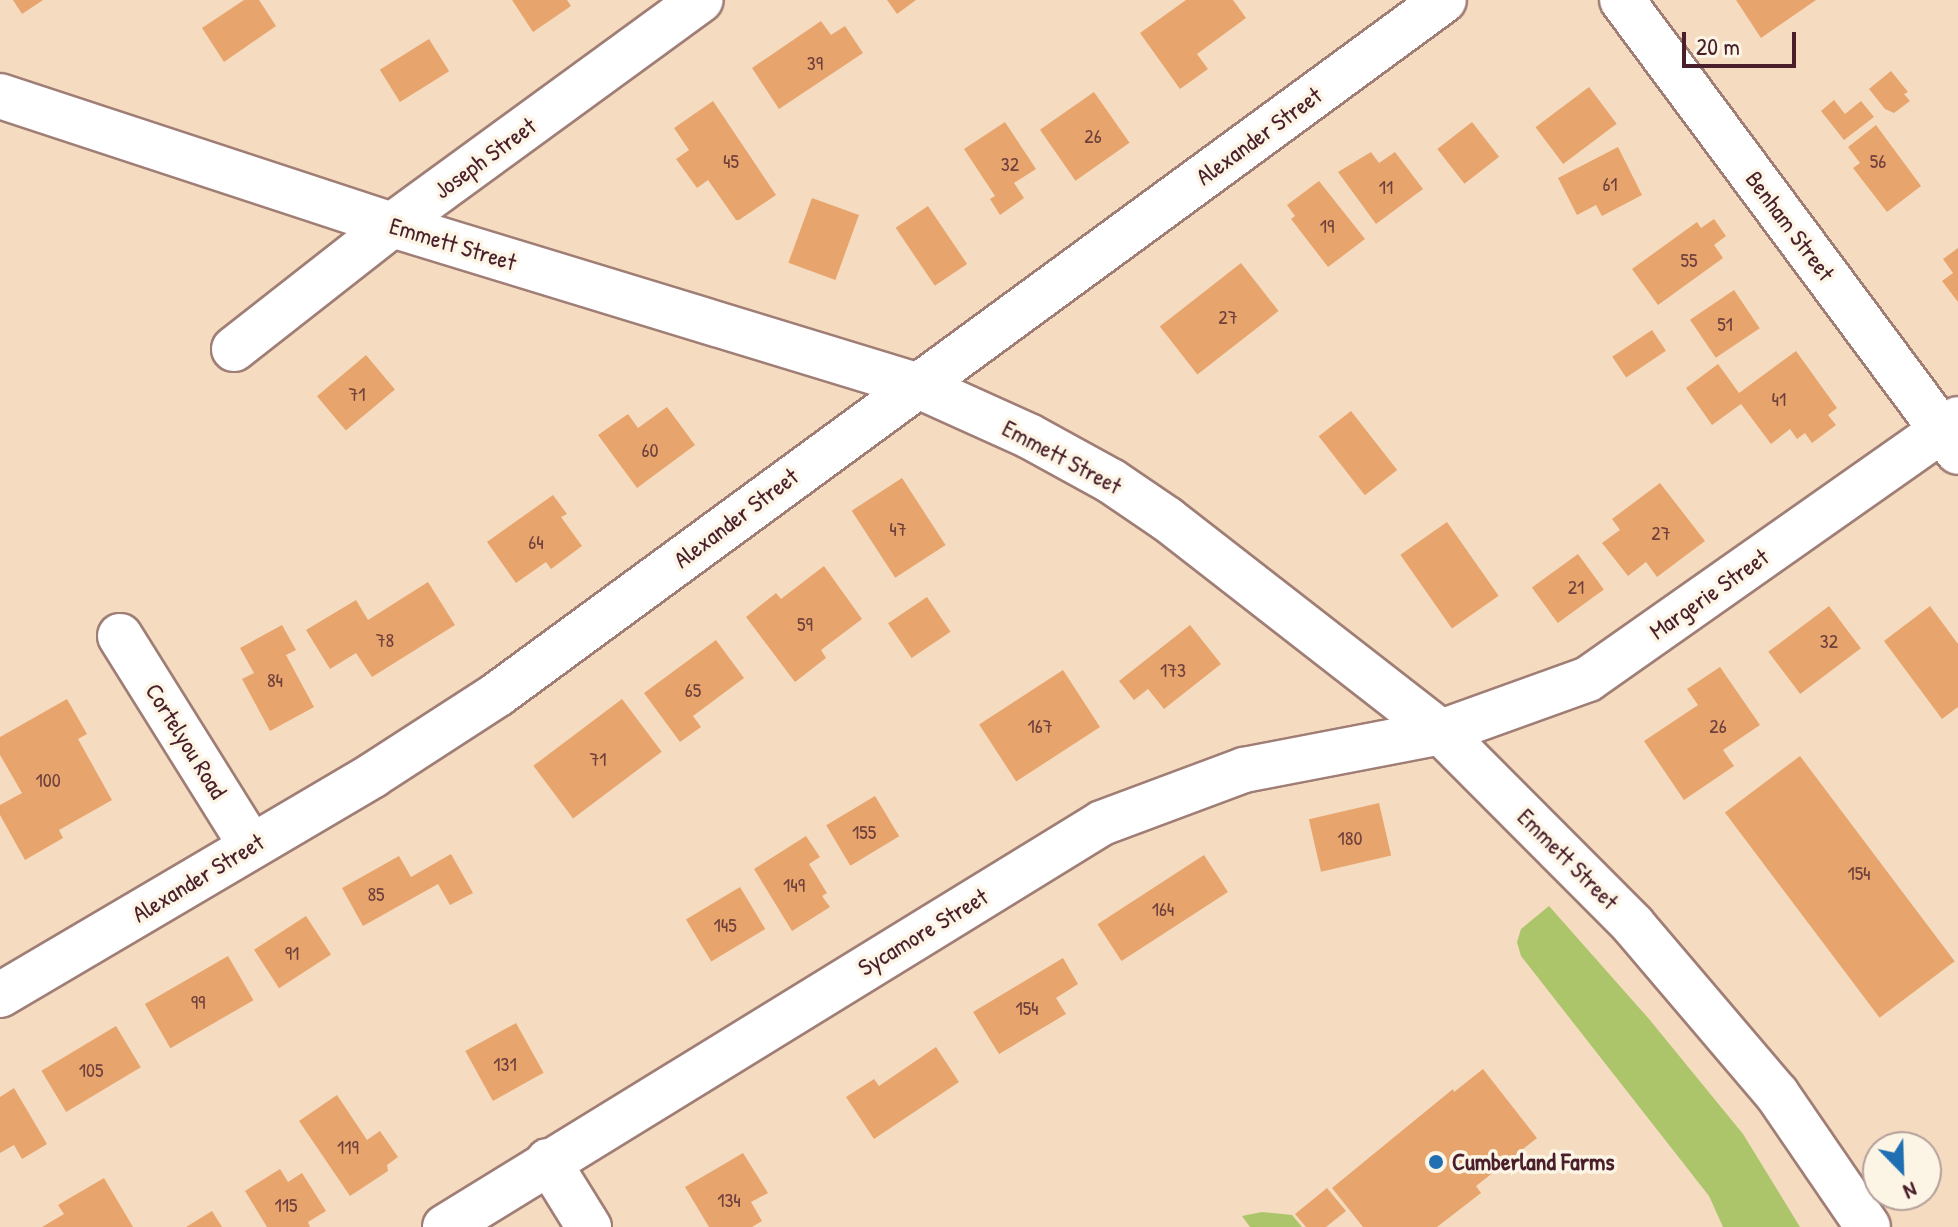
<!DOCTYPE html>
<html>
<head>
<meta charset="utf-8">
<style>
  body { margin:0 }
  #map { position:relative; width:1958px; height:1227px; overflow:hidden; background:#f5dcc0; font-family:"Patrick Hand",sans-serif }
  div>[style] { position:absolute }
  [style*='--x'] { left:calc(var(--x)*1px); top:calc(var(--y)*1px); width:calc(var(--w)*1px); rotate:calc(var(--a)*1deg) }
  .green>* { inset:0; background:#acc56a }
  .building>* { inset:0; background:#e7a56d; transform-origin:0 0 }
  .roads { filter:drop-shadow(2px 0 #a07e76) drop-shadow(-2px 0 #a07e76) drop-shadow(0 2px #a07e76) drop-shadow(0 -2px #a07e76) }
  .minor>* { height:44px; margin:-22px; padding:0 22px; transform-origin:22px; border-radius:22px; background:#fff }
  .dots>* { width:22px; height:22px; translate:-50% -50%; box-sizing:border-box; border:4px solid #fcf5e5; border-radius:50% }
  span { translate:-50% -50%; white-space:nowrap; text-align:center; line-height:1.15; -webkit-text-stroke:7px #fcf5e5; paint-order:stroke }
  .number-label { font-size:20px; color:#71403c }
  .number-label span { -webkit-text-stroke-width:0 }
  .street-label { font-size:24px; color:#4a1f2b }
  .poi-label { font-size:24px; color:#4a1f2b; font-weight:700 }
  .left { translate:0 -50%; text-align:left }
  .north { position:absolute; left:1862px; top:1131px; width:80px; height:80px; box-sizing:border-box; background:#fcf5e5; border:2px solid #b59f9b; border-radius:50%; rotate:157deg; font-size:22px; font-weight:700; line-height:32px; text-align:center; color:#4a1f2b }
  .north::after { content:''; display:block; margin:auto; width:28px; height:36px; background:#1f6fb2; clip-path:polygon(50% 0,100% 100%,50% 72%,0 100%) }
  .scale { position:absolute; left:1682px; top:32px; width:114px; height:36px; box-sizing:border-box; border:4px solid #4a1f2b; border-top:0; padding-left:10px; font-size:24px; line-height:28px; white-space:nowrap; color:#4a1f2b; -webkit-text-stroke:6px #fcf5e5; paint-order:stroke }
</style>
</head>
<body>
<div id="map">
  <div class="green">
    <div style="clip-path:polygon(1549px 906px,1649px 1019px,1743px 1134px,1800px 1227px,1723px 1227px,1709px 1196px,1521px 956px,1517px 942px,1521px 929px)"></div>
    <div style="clip-path:polygon(1262px 1212px,1292px 1215px,1302px 1227px,1250px 1227px,1242px 1216px)"></div>
  </div>
  <div class="building">
    <div style="clip-path:polygon(13px 0,43px 0,22px 14px)"></div>
    <div style="clip-path:polygon(244px 0,259px 0,276px 26px,224px 62px,202px 28px)"></div>
    <div style="clip-path:polygon(512px 0,567px 0,571px 6px,533px 32px)"></div>
    <div style="clip-path:polygon(887px 0,916px 0,897px 14px)"></div>
    <div style="clip-path:polygon(1186px 0,1233px 0,1246px 18px,1197px 54px,1208px 69px,1180px 89px,1140px 33px)"></div>
    <div style="clip-path:polygon(1736px 0,1816px 0,1761px 38px)"></div>
    <div style="clip-path:polygon(821px 21px,831px 35px,845px 26px,863px 53px,779px 109px,752px 68px)"></div>
    <div style="left:429px;top:39px;width:38px;height:58px;rotate:58deg"></div>
    <div style="clip-path:polygon(1891px 71px,1908px 92px,1904px 94px,1910px 101px,1894px 113px,1885px 109px,1869px 89px)"></div>
    <div style="left:1589px;top:87px;width:46px;height:67px;rotate:53deg"></div>
    <div style="left:1094px;top:92px;width:62px;height:66px;rotate:55deg"></div>
    <div style="clip-path:polygon(1834px 100px,1845px 114px,1861px 101px,1874px 117px,1844px 140px,1821px 111px)"></div>
    <div style="clip-path:polygon(713px 101px,776px 195px,739px 220px,736px 220px,708px 180px,697px 188px,676px 159px,689px 150px,674px 128px)"></div>
    <div style="clip-path:polygon(1005px 122px,1036px 169px,1014px 183px,1024px 198px,1000px 215px,990px 199px,995px 196px,964px 149px)"></div>
    <div style="left:1472px;top:122px;width:44px;height:44px;rotate:52deg"></div>
    <div style="clip-path:polygon(1876px 125px,1921px 186px,1887px 212px,1853px 168px,1860px 163px,1848px 147px)"></div>
    <div style="clip-path:polygon(1618px 147px,1642px 195px,1602px 216px,1596px 205px,1577px 215px,1558px 178px)"></div>
    <div style="clip-path:polygon(1371px 152px,1379px 163px,1395px 152px,1423px 189px,1376px 224px,1338px 172px)"></div>
    <div style="clip-path:polygon(1319px 181px,1365px 239px,1328px 267px,1291px 219px,1295px 216px,1287px 205px)"></div>
    <div style="left:812px;top:198px;width:50px;height:69px;rotate:20deg"></div>
    <div style="left:928px;top:206px;width:70px;height:39px;rotate:56deg"></div>
    <div style="clip-path:polygon(1714px 219px,1726px 236px,1714px 245px,1723px 258px,1658px 305px,1632px 269px,1697px 222px,1701px 228px)"></div>
    <div style="clip-path:polygon(1958px 248px,1958px 302px,1942px 281px,1953px 273px,1943px 259px)"></div>
    <div style="left:1241px;top:263px;width:61px;height:103px;rotate:52deg"></div>
    <div style="left:1734px;top:290px;width:46px;height:53px;rotate:56deg"></div>
    <div style="left:1652px;top:330px;width:25px;height:48px;rotate:56deg"></div>
    <div style="clip-path:polygon(1796px 351px,1837px 408px,1828px 415px,1836px 425px,1812px 443px,1805px 433px,1797px 439px,1790px 429px,1771px 444px,1741px 404px,1712px 425px,1686px 388px,1718px 364px,1739px 393px)"></div>
    <div style="left:366px;top:355px;width:45px;height:64px;rotate:50deg"></div>
    <div style="clip-path:polygon(667px 407px,695px 445px,637px 488px,598px 435px,628px 414px,638px 428px)"></div>
    <div style="left:1351px;top:411px;width:75px;height:41px;rotate:52deg"></div>
    <div style="left:902px;top:478px;width:80px;height:60px;rotate:57deg"></div>
    <div style="clip-path:polygon(1660px 483px,1705px 541px,1657px 577px,1646px 562px,1628px 576px,1602px 543px,1620px 530px,1612px 519px)"></div>
    <div style="clip-path:polygon(553px 495px,567px 514px,561px 517px,582px 546px,551px 569px,546px 562px,516px 583px,487px 542px)"></div>
    <div style="left:1447px;top:522px;width:90px;height:57px;rotate:55deg"></div>
    <div style="left:1578px;top:554px;width:44px;height:57px;rotate:54deg"></div>
    <div style="clip-path:polygon(824px 566px,862px 619px,821px 650px,826px 658px,795px 682px,746px 617px,776px 593px,781px 599px)"></div>
    <div style="clip-path:polygon(428px 582px,455px 625px,372px 677px,356px 653px,330px 669px,306px 630px,356px 600px,368px 620px)"></div>
    <div style="left:927px;top:597px;width:42px;height:47px;rotate:56deg"></div>
    <div style="left:1829px;top:606px;width:53px;height:76px;rotate:53deg"></div>
    <div style="clip-path:polygon(1930px 606px,1958px 644px,1958px 707px,1942px 719px,1884px 641px)"></div>
    <div style="clip-path:polygon(282px 625px,296px 650px,286px 655px,314px 707px,270px 731px,242px 679px,254px 673px,240px 648px)"></div>
    <div style="clip-path:polygon(1190px 625px,1221px 664px,1164px 709px,1148px 689px,1134px 700px,1119px 681px)"></div>
    <div style="clip-path:polygon(716px 640px,744px 678px,693px 716px,701px 727px,680px 742px,644px 693px)"></div>
    <div style="clip-path:polygon(1720px 667px,1760px 725px,1723px 750px,1734px 766px,1684px 800px,1644px 741px,1698px 705px,1687px 689px)"></div>
    <div style="left:1063px;top:670px;width:68px;height:100px;rotate:57deg"></div>
    <div style="clip-path:polygon(67px 699px,87px 734px,78px 739px,112px 800px,59px 830px,63px 838px,25px 860px,0 815px,0 805px,22px 793px,0 755px,0 737px)"></div>
    <div style="left:622px;top:699px;width:66px;height:111px;rotate:53deg"></div>
    <div style="left:1800px;top:756px;width:257px;height:94px;rotate:53deg"></div>
    <div style="left:875px;top:796px;width:47px;height:57px;rotate:59deg"></div>
    <div style="left:1379px;top:803px;width:54px;height:72px;rotate:77deg"></div>
    <div style="clip-path:polygon(806px 836px,820px 857px,809px 864px,827px 893px,822px 896px,830px 907px,792px 931px,754px 869px)"></div>
    <div style="clip-path:polygon(451px 854px,473px 893px,450px 905px,438px 884px,363px 926px,342px 888px,399px 856px,411px 877px)"></div>
    <div style="left:1204px;top:855px;width:44px;height:127px;rotate:57deg"></div>
    <div style="left:740px;top:887px;width:49px;height:63px;rotate:59deg"></div>
    <div style="left:306px;top:916px;width:46px;height:62px;rotate:57deg"></div>
    <div style="left:228px;top:956px;width:51px;height:96px;rotate:60deg"></div>
    <div style="clip-path:polygon(1063px 958px,1078px 984px,1056px 998px,1066px 1014px,999px 1054px,973px 1012px)"></div>
    <div style="left:516px;top:1023px;width:57px;height:58px;rotate:61deg"></div>
    <div style="left:116px;top:1026px;width:48px;height:87px;rotate:59deg"></div>
    <div style="clip-path:polygon(936px 1047px,959px 1082px,874px 1139px,846px 1097px,874px 1079px,879px 1086px)"></div>
    <div style="clip-path:polygon(1483px 1069px,1537px 1138px,1476px 1186px,1481px 1193px,1437px 1227px,1363px 1227px,1332px 1188px,1453px 1089px,1454px 1092px)"></div>
    <div style="clip-path:polygon(14px 1088px,47px 1144px,22px 1159px,14px 1145px,0 1153px,0 1097px)"></div>
    <div style="clip-path:polygon(337px 1095px,367px 1140px,380px 1131px,398px 1157px,387px 1165px,388px 1171px,350px 1196px,299px 1121px)"></div>
    <div style="clip-path:polygon(743px 1153px,768px 1193px,751px 1202px,762px 1221px,752px 1227px,709px 1227px,685px 1187px)"></div>
    <div style="clip-path:polygon(280px 1169px,288px 1182px,302px 1173px,326px 1211px,308px 1222px,310px 1227px,267px 1227px,245px 1191px)"></div>
    <div style="clip-path:polygon(104px 1178px,133px 1227px,42px 1227px,64px 1214px,58px 1205px)"></div>
    <div style="clip-path:polygon(1327px 1188px,1346px 1211px,1326px 1227px,1306px 1227px,1295px 1214px)"></div>
    <div style="clip-path:polygon(212px 1211px,222px 1227px,186px 1227px)"></div>
  </div>
  <div class="roads">
    <div class="minor">
      <div style="--x:1622;--y:0;--w:563;--a:53.37"></div>
      <div style="--x:0;--y:96;--w:413;--a:18.2"></div>
      <div style="--x:392;--y:225;--w:548;--a:16.98"></div>
      <div style="--x:916;--y:385;--w:124;--a:24.3"></div>
      <div style="--x:1029;--y:436;--w:94;--a:28.8"></div>
      <div style="--x:1111;--y:481;--w:68;--a:34.2"></div>
      <div style="--x:1167;--y:519;--w:347;--a:37.9"></div>
      <div style="--x:1441;--y:732;--w:272;--a:45.1"></div>
      <div style="--x:1633;--y:925;--w:222;--a:49.6"></div>
      <div style="--x:1777;--y:1094;--w:161;--a:55.6"></div>
      <div style="--x:234;--y:349;--w:201;--a:-38.1"></div>
      <div style="--x:392;--y:225;--w:382;--a:-36.1"></div>
      <div style="--x:120;--y:636;--w:248;--a:58"></div>
      <div style="--x:0;--y:995;--w:433;--a:-30.5"></div>
      <div style="--x:373;--y:775;--w:149;--a:-32.9"></div>
      <div style="--x:498;--y:694;--w:1173;--a:-36.26"></div>
      <div style="--x:548;--y:1161;--w:78;--a:58.2"></div>
      <div style="--x:445;--y:1227;--w:771;--a:-31.59"></div>
      <div style="--x:1102;--y:823;--w:152;--a:-20.5"></div>
      <div style="--x:1244;--y:770;--w:201;--a:-10.9"></div>
      <div style="--x:1441;--y:732;--w:156;--a:-19.8"></div>
      <div style="--x:1588;--y:679;--w:452;--a:-35.1"></div>
    </div>
  </div>
  <div class="dots">
    <div style="left:1436px;top:1162px;background:#1f6fb2"></div>
  </div>
  <div class="number-label">
    <span style="left:815px;top:62px">39</span>
    <span style="left:1093px;top:135px">26</span>
    <span style="left:731px;top:160px">45</span>
    <span style="left:1878px;top:160px">56</span>
    <span style="left:1010px;top:163px">32</span>
    <span style="left:1610px;top:183px">61</span>
    <span style="left:1386px;top:186px">11</span>
    <span style="left:1327px;top:225px">19</span>
    <span style="left:1689px;top:259px">55</span>
    <span style="left:1228px;top:316px">27</span>
    <span style="left:1725px;top:323px">51</span>
    <span style="left:357px;top:393px">71</span>
    <span style="left:1779px;top:398px">41</span>
    <span style="left:650px;top:449px">60</span>
    <span style="left:898px;top:528px">47</span>
    <span style="left:1661px;top:532px">27</span>
    <span style="left:536px;top:541px">64</span>
    <span style="left:1576px;top:586px">21</span>
    <span style="left:805px;top:623px">59</span>
    <span style="left:385px;top:639px">78</span>
    <span style="left:1829px;top:640px">32</span>
    <span style="left:1173px;top:669px">173</span>
    <span style="left:275px;top:679px">84</span>
    <span style="left:693px;top:689px">65</span>
    <span style="left:1040px;top:725px">167</span>
    <span style="left:1718px;top:725px">26</span>
    <span style="left:598px;top:758px">71</span>
    <span style="left:48px;top:779px">100</span>
    <span style="left:864px;top:831px">155</span>
    <span style="left:1350px;top:837px">180</span>
    <span style="left:1859px;top:872px">154</span>
    <span style="left:794px;top:884px">149</span>
    <span style="left:376px;top:893px">85</span>
    <span style="left:1163px;top:908px">164</span>
    <span style="left:725px;top:924px">145</span>
    <span style="left:292px;top:952px">91</span>
    <span style="left:198px;top:1001px">99</span>
    <span style="left:1027px;top:1007px">154</span>
    <span style="left:505px;top:1063px">131</span>
    <span style="left:91px;top:1069px">105</span>
    <span style="left:348px;top:1146px">119</span>
    <span style="left:729px;top:1199px">134</span>
    <span style="left:286px;top:1204px">115</span>
  </div>
  <div class="street-label">
    <span style="left:1259px;top:136px;rotate:-36deg">Alexander Street</span>
    <span style="left:485px;top:158px;rotate:-36deg">Joseph Street</span>
    <span style="left:1790px;top:226px;rotate:53deg">Benham Street</span>
    <span style="left:453px;top:244px;rotate:17deg">Emmett Street</span>
    <span style="left:1062px;top:457px;rotate:28deg">Emmett Street</span>
    <span style="left:736px;top:518px;rotate:-37deg">Alexander Street</span>
    <span style="left:1709px;top:594px;rotate:-35deg">Margerie Street</span>
    <span style="left:186px;top:741px;rotate:58deg">Cortelyou Road</span>
    <span style="left:1568px;top:859px;rotate:45deg">Emmett Street</span>
    <span style="left:198px;top:878px;rotate:-31deg">Alexander Street</span>
    <span style="left:923px;top:932px;rotate:-31deg">Sycamore Street</span>
  </div>
  <div class="poi-label">
    <span class="left" style="left:1452px;top:1162px">Cumberland Farms</span>
  </div>
  <div class="north">N</div>
  <div class="scale">20 m</div>
</div>
</body>
</html>
